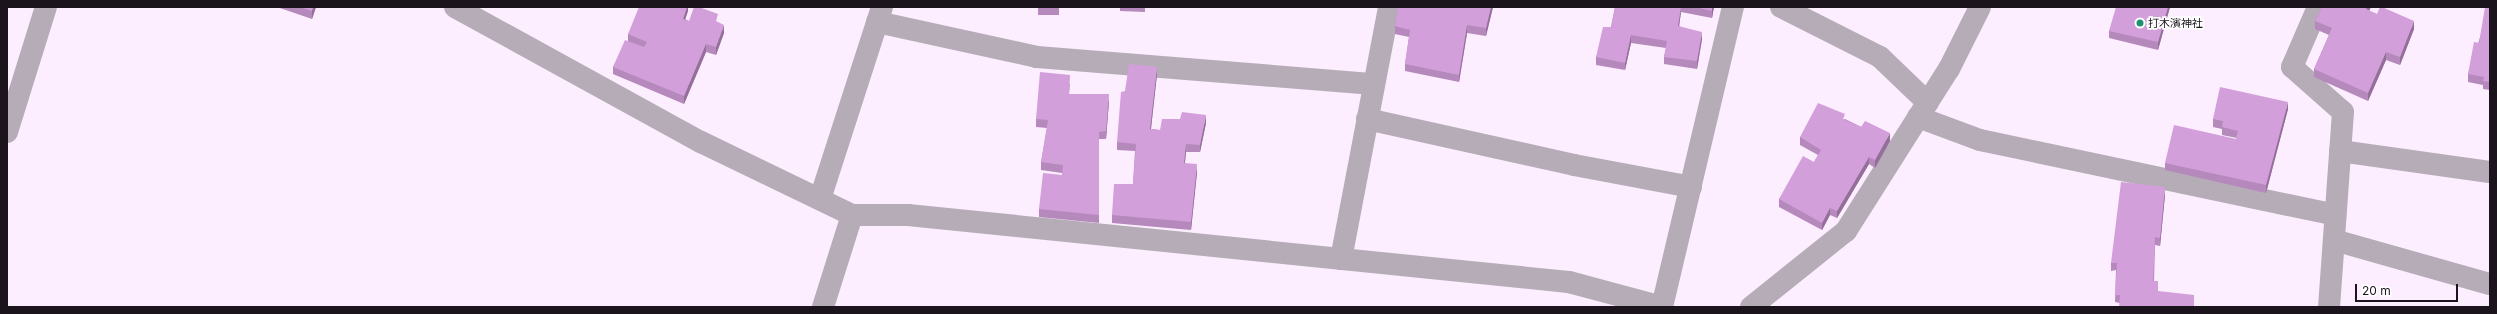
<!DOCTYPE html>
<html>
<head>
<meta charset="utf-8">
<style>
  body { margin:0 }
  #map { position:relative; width:2497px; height:314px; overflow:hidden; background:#fceefe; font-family:Inter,"Noto Sans JP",sans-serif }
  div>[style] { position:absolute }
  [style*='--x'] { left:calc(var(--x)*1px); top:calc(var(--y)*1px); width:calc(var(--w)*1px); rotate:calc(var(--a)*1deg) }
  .minor>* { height:22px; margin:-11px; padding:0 11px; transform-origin:11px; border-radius:11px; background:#b6acb7 }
  .wall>* { inset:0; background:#b589bc; transform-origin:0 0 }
  .shaded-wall>* { inset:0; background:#936f99 }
  .building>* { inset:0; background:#d29fdb }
  .dots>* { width:11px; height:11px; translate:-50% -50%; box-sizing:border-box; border:2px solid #fff; border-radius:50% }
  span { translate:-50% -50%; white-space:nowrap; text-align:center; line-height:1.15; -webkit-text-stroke:3.5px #fff; paint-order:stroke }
  .poi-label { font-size:11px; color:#1b141d }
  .left { translate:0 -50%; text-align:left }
  .frame { position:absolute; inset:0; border:8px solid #1b141d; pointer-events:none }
  .scale { position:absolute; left:2355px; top:284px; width:103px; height:18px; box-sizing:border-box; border:2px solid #1b141d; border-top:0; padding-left:5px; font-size:12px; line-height:14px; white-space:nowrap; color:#1b141d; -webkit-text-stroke:3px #fff; paint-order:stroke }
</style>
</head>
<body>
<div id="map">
  <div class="minor">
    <div style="--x:455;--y:7;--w:281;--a:28.8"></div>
    <div style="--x:701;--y:142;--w:168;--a:25.8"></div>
    <div style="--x:852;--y:215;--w:56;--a:0"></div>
    <div style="--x:908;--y:215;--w:664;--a:5.79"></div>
    <div style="--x:1569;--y:282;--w:96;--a:15"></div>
    <div style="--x:1781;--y:7;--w:111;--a:26.8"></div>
    <div style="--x:1880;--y:57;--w:66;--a:43.8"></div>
    <div style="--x:2318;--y:7;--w:65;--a:113.4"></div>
    <div style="--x:2292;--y:67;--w:68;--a:41.4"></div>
    <div style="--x:2343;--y:112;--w:196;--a:94.1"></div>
    <div style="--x:877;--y:22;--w:164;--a:12.3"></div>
    <div style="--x:1037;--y:57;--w:338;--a:4.6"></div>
    <div style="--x:1918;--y:117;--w:66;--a:20.4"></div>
    <div style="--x:1980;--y:140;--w:363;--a:11.9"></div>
    <div style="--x:1367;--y:119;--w:212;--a:12.5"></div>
    <div style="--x:1574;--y:165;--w:119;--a:10.6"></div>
    <div style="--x:7;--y:132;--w:131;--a:-72.7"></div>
    <div style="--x:2340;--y:151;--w:151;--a:8"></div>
    <div style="--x:820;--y:199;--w:202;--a:-72.1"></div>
    <div style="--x:2334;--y:240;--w:162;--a:15.8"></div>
    <div style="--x:1341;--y:259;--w:257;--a:-79.2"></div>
    <div style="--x:823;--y:307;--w:96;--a:-72.5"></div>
    <div style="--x:1662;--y:307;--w:308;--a:-76.7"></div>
    <div style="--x:1751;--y:307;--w:122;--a:-38.7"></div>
    <div style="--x:1846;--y:231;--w:192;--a:-57.6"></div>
    <div style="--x:1949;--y:69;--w:69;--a:-63.4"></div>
  </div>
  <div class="wall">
    <div style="clip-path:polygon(277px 7px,316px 7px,312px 19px)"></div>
    <div style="clip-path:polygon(688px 7px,688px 11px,685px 19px,689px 21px,718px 22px,724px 33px,716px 55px,706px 52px,684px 104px,613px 74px,613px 67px,628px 41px,628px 34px)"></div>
    <div style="left:1038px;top:7px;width:21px;height:8px"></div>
    <div style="clip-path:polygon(1120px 7px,1145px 7px,1145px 12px,1120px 11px)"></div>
    <div style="clip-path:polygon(1398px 7px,1493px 7px,1486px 36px,1467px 33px,1459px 82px,1405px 71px,1405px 64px,1409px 37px,1395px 34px,1395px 26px)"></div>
    <div style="clip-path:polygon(1615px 7px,1714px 7px,1712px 18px,1681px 12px,1679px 26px,1702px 39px,1697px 69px,1664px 64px,1664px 57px,1666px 48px,1631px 43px,1625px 70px,1596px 65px,1596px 57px,1611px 27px)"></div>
    <div style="clip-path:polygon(2170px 7px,2158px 50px,2109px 38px,2109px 31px)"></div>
    <div style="clip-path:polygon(2322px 7px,2371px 7px,2369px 11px,2414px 29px,2400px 65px,2386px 60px,2368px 101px,2314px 77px,2314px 69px,2329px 35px,2315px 29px,2315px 21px)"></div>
    <div style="clip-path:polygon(2490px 7px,2490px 90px,2483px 89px,2483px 85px,2468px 82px,2468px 74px)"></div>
    <div style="clip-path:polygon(1157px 74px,1151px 129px,1160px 130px,1206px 123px,1200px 152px,1186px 152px,1185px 163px,1197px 172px,1191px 230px,1112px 223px,1112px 215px,1133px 184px,1135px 151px,1117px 150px,1117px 142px)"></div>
    <div style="clip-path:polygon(1070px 83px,1069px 94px,1109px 101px,1106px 139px,1099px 139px,1099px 223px,1039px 217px,1039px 209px,1062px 175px,1062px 173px,1041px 170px,1041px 162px,1047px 128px,1036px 127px,1036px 119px)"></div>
    <div style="clip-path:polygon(2288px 109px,2266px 193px,2165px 170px,2165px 163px,2236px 139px,2237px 138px,2222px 135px,2222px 129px,2213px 127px,2213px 119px)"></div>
    <div style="clip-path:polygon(1845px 119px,1890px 141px,1875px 168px,1869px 164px,1837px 218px,1830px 215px,1822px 230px,1779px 207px,1779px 199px,1814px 162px,1818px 155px,1800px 145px,1800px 137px)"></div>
    <div style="clip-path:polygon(2165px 195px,2160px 246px,2155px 245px,2154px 281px,2120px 303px,2115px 302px,2116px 270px,2111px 271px,2111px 263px)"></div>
  </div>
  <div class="shaded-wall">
    <div style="clip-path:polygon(313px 7px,316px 7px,312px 19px,312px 11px)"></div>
    <div style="clip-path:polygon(687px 7px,688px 7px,688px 11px,683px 26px,683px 19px)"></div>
    <div style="clip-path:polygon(1491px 7px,1493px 7px,1486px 36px,1486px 28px)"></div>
    <div style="clip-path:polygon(1681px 7px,1681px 12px,1678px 34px,1678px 26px)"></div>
    <div style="clip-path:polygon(1712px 7px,1714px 7px,1712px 18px)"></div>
    <div style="clip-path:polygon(2168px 7px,2170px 7px,2158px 50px,2158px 42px)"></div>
    <div style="clip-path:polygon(2367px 7px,2371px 7px,2366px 17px,2366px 9px)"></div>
    <div style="clip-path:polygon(2414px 21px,2414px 29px,2400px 65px,2400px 57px)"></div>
    <div style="clip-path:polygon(724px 25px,724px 33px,716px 55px,716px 47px)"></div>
    <div style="clip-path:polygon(1467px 25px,1467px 33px,1459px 82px,1459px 75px)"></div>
    <div style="clip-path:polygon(1702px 32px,1702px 39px,1697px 69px,1697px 61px)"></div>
    <div style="clip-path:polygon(1631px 35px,1631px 43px,1625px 70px,1625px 63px)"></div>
    <div style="clip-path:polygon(706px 44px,706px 52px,684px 104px,684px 96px)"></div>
    <div style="clip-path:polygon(2386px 52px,2386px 60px,2368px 101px,2368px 93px)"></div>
    <div style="clip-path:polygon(1157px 67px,1157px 74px,1150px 137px,1150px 129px)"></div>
    <div style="clip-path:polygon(1109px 94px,1109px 101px,1106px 139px,1106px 131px)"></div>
    <div style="clip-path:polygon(2288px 102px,2288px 109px,2266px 193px,2266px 185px)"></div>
    <div style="clip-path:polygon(1206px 115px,1206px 123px,1200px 152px,1200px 145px)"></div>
    <div style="clip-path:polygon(1890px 133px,1890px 141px,1875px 168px,1875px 160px)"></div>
    <div style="clip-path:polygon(1186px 144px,1186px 152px,1184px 170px,1184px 163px)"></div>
    <div style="clip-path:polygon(1869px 157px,1869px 164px,1837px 218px,1837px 211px)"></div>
    <div style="clip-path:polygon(1197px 164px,1197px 172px,1191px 230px,1191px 222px)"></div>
    <div style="clip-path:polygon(2165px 187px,2165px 195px,2160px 246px,2160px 238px)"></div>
    <div style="clip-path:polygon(1830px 208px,1830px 215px,1822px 230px,1822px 223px)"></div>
  </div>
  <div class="building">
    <div style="clip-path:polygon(300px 7px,313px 7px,312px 11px)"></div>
    <div style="clip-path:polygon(639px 7px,687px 7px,683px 19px,689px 21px,694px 7px,699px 7px,718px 14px,716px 21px,724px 25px,716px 47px,706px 44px,684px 96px,613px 67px,625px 40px,644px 47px,647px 42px,628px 34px)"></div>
    <div style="clip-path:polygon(1038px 7px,1059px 7px,1059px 8px)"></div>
    <div style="clip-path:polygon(1398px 7px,1491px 7px,1486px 28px,1467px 25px,1459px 75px,1405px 64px,1410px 30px,1395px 26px)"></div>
    <div style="clip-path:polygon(1615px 7px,1681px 7px,1678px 26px,1702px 32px,1697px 61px,1664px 57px,1667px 41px,1631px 35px,1625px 63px,1596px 57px,1603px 27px,1611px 27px)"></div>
    <div style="clip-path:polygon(1695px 7px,1712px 7px,1712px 11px)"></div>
    <div style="clip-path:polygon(2116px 7px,2168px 7px,2158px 42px,2109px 31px)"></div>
    <div style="clip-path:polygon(2322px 7px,2367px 7px,2366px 9px,2377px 14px,2380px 7px,2382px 7px,2414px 21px,2400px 57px,2386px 52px,2368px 93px,2314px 69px,2332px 28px,2315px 21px)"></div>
    <div style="clip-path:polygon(2485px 7px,2490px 7px,2490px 82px,2483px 81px,2484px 77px,2468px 74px,2474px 42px,2479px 43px)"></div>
    <div style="clip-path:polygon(1129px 64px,1157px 67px,1150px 129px,1160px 130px,1162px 119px,1180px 119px,1182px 112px,1206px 115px,1200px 145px,1186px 144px,1184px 163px,1197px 164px,1191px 222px,1112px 215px,1114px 184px,1133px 184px,1136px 144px,1117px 142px,1121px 92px,1125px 91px)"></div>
    <div style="clip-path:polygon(1040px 72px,1070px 75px,1069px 94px,1109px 94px,1106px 131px,1099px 132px,1099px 215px,1039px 209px,1043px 173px,1062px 175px,1063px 165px,1041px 162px,1048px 120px,1036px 119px)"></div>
    <div style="clip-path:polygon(2220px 87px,2288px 102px,2266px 185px,2165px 163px,2174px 125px,2236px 139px,2238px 131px,2222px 127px,2223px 121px,2213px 119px)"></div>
    <div style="clip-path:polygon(1818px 103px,1845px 114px,1843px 119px,1861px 127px,1865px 121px,1890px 133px,1875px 160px,1869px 157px,1837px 211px,1830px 208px,1822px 223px,1779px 199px,1803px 156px,1814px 162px,1821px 150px,1800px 137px)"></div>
    <div style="clip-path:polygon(2121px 182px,2165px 187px,2160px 238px,2155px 237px,2153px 281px,2158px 281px,2158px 291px,2194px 295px,2194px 307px,2119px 307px,2120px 295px,2115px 295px,2117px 263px,2111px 263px)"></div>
  </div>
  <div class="dots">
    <div style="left:2140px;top:23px;background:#1e9174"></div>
  </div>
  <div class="poi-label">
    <span class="left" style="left:2148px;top:23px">打木濱神社</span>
  </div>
  <div class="frame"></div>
  <div class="scale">20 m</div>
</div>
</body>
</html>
